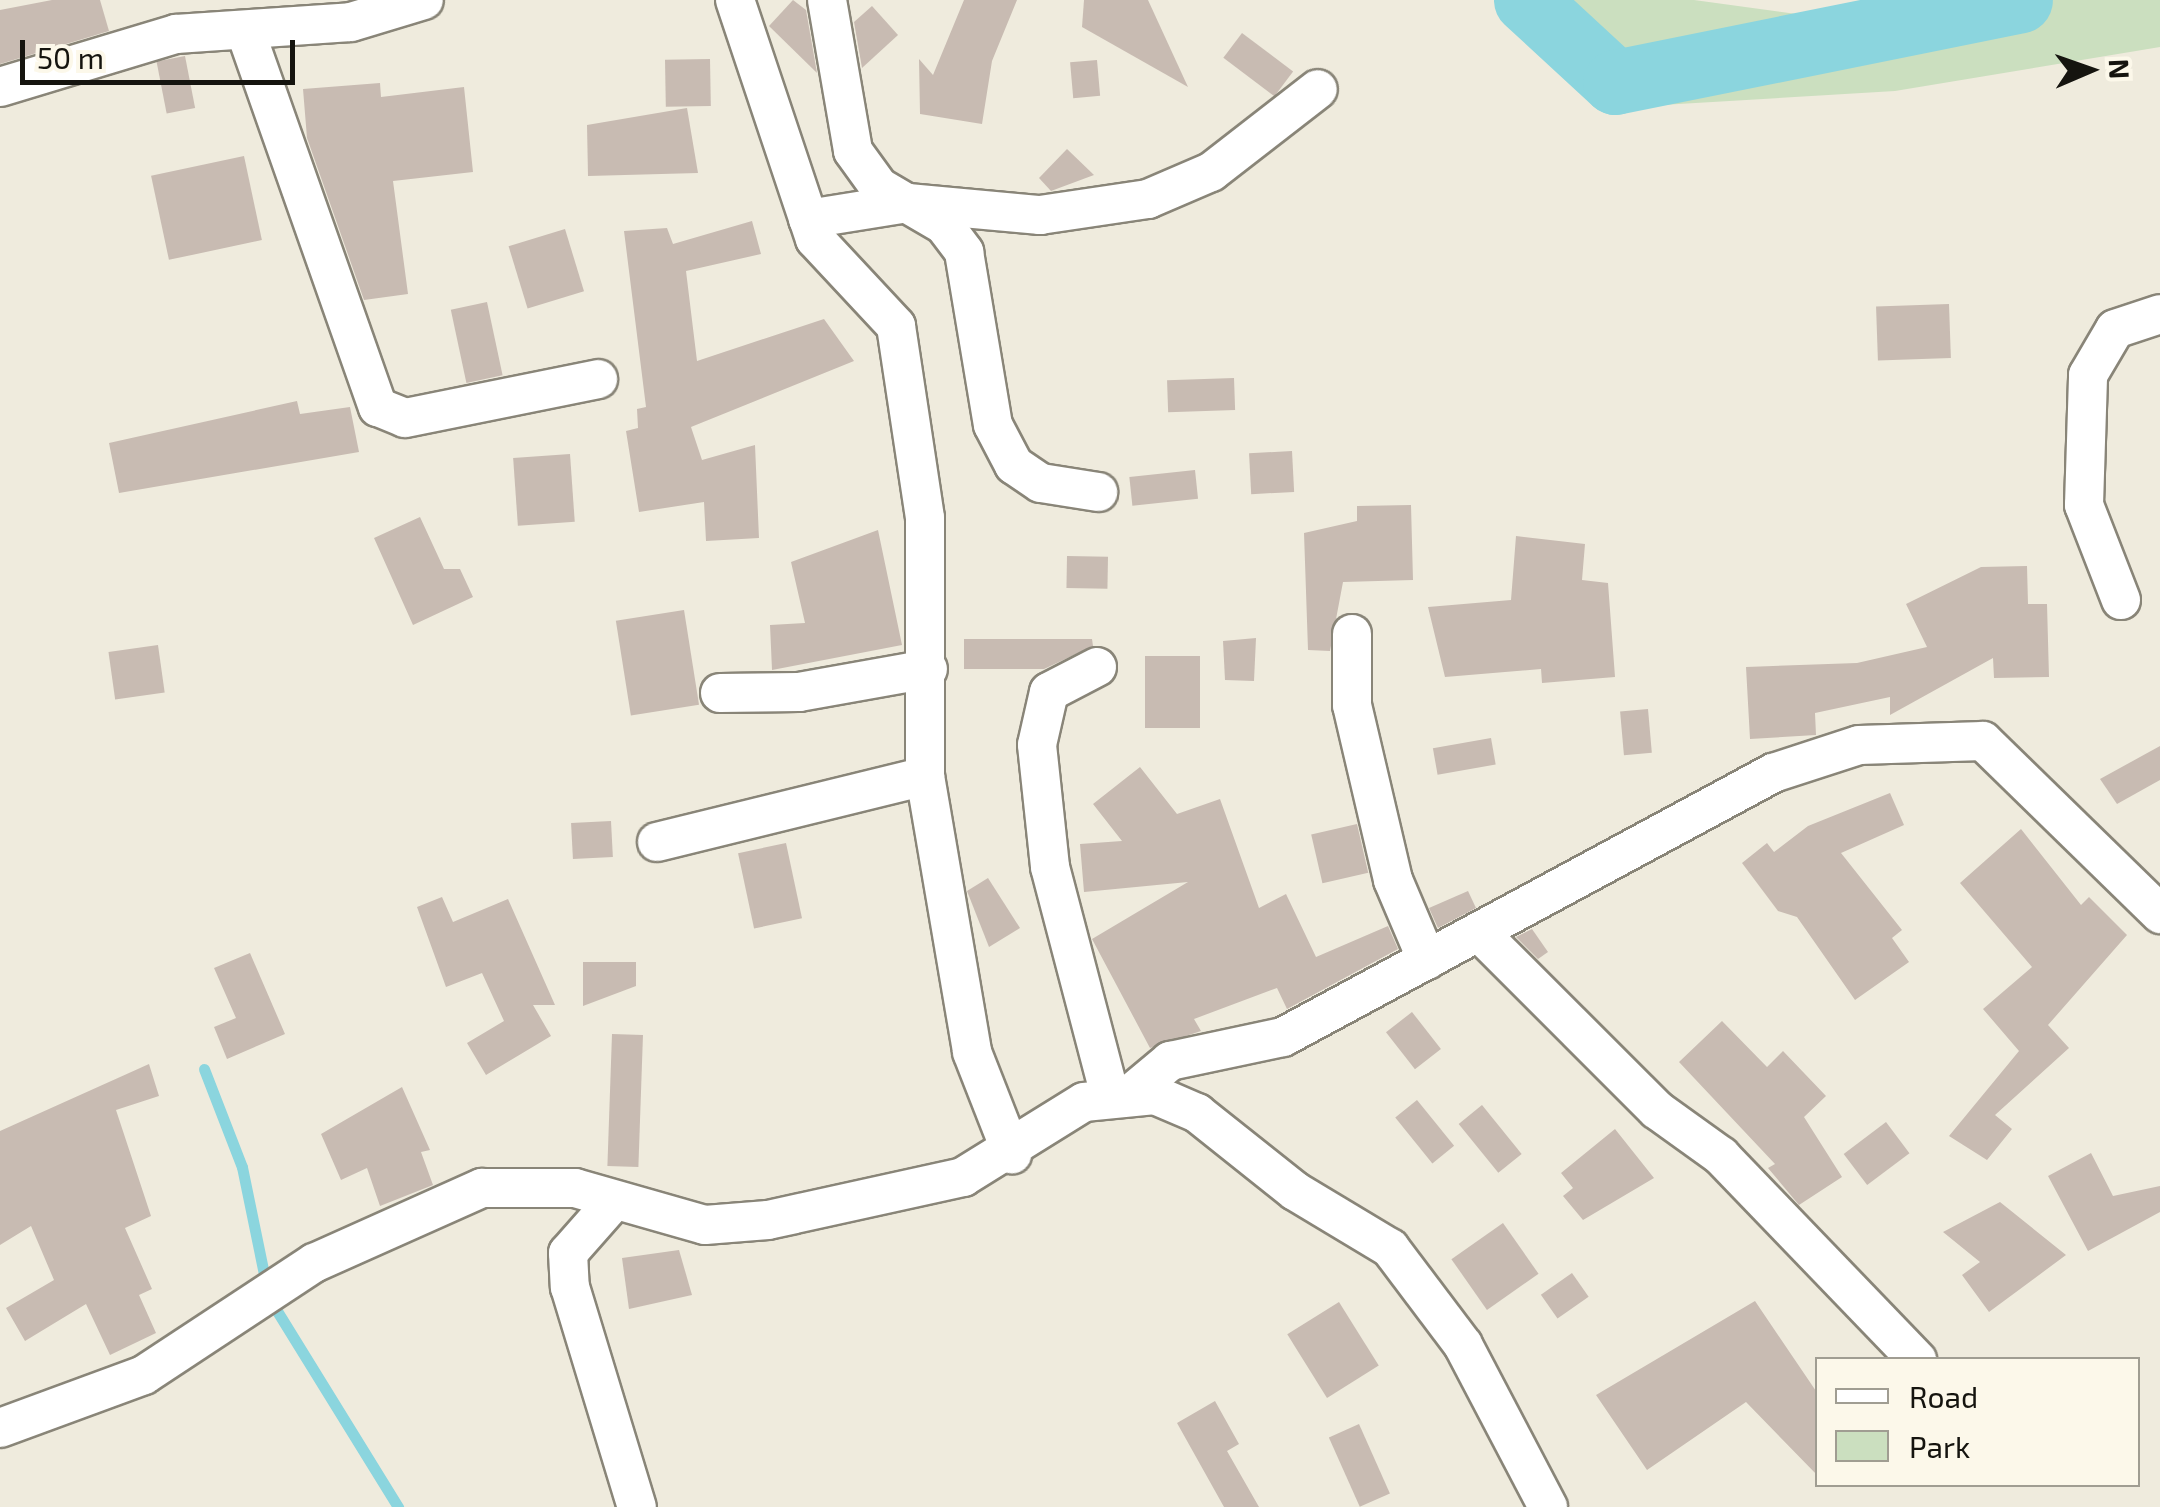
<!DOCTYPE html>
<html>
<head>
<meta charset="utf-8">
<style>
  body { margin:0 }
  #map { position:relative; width:2160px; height:1507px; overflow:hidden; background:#efebdd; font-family:"Exo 2",sans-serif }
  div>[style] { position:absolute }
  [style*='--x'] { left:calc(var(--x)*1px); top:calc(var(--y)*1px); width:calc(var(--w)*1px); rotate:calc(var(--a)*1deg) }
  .green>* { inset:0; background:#cbdfbf }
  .stream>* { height:11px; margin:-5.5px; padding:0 5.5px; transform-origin:5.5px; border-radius:5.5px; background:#8bd5de }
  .river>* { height:65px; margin:-32.5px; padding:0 32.5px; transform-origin:32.5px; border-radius:32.5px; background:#8bd5de }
  .building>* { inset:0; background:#c8bbb2; transform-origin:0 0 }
  .roads { filter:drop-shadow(2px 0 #898578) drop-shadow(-2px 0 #898578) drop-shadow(0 2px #898578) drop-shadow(0 -2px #898578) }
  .minor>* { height:38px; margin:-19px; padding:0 19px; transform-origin:19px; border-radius:19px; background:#fff }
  span { translate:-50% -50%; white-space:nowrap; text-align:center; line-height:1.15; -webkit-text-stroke:8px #fcf8ea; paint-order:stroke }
  .legend { position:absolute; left:1815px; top:1357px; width:325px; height:130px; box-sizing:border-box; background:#fcf8ea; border:2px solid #a09d92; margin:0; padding:12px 18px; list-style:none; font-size:30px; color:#15140f }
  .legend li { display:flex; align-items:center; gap:20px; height:50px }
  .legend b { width:50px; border:2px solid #a09d92 }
  .north { position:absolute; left:2040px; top:20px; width:100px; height:100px; -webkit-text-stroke:8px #fcf8ea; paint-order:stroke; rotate:88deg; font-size:28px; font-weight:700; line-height:40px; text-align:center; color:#15140f }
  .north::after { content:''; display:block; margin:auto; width:35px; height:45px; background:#15140f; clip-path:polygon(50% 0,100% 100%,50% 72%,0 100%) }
  .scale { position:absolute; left:20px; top:40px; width:275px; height:45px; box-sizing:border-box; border:5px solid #15140f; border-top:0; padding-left:12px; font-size:30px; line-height:35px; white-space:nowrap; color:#15140f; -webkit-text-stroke:8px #fcf8ea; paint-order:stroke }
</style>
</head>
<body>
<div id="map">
  <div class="green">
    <div style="clip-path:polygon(1516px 0,1694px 0,1840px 20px,1930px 0,2160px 0,2160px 47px,1895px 91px,1645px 106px)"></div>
  </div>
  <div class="stream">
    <div style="--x:204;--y:1069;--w:105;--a:68.8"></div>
    <div style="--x:242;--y:1167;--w:134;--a:78.4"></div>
    <div style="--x:269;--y:1298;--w:246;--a:58.3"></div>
  </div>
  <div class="river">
    <div style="--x:1526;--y:0;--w:121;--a:42.7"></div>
    <div style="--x:1615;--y:82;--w:413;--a:-11.4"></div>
  </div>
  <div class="building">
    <div style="clip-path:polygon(52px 0,100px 0,109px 31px,0 64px,0 10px)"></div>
    <div style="clip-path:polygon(793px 0,806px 10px,817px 73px,769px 26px)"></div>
    <div style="clip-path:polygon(964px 0,1017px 0,992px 61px,982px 124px,920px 114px,919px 59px,933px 75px)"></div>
    <div style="clip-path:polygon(1084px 0,1148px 0,1188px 87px,1082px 27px)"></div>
    <div style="clip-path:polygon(872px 6px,898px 35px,862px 68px,854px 22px)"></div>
    <div style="left:1242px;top:33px;width:64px;height:31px;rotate:37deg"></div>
    <div style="left:185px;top:56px;width:53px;height:29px;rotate:79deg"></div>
    <div style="left:710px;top:59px;width:47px;height:45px;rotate:89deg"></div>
    <div style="left:1097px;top:60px;width:36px;height:27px;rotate:85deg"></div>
    <div style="clip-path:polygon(380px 83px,381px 97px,464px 87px,473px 172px,393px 181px,408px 294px,364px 300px,307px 138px,303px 89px)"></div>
    <div style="clip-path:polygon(687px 108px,698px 173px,588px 176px,587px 125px)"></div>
    <div style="clip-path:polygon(1067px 149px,1094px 175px,1051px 191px,1039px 178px)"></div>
    <div style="left:244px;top:156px;width:86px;height:95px;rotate:78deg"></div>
    <div style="clip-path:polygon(752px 221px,761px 254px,686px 271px,697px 361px,824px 319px,854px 361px,691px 427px,702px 460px,755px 445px,759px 538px,706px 541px,704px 502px,639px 512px,626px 431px,638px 428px,637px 409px,646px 407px,624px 231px,667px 228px,673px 244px)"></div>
    <div style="left:565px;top:229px;width:65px;height:59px;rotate:73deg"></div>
    <div style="left:487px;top:302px;width:75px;height:37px;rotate:78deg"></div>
    <div style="left:1949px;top:304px;width:54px;height:73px;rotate:88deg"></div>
    <div style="left:1234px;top:378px;width:32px;height:67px;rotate:88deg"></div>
    <div style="clip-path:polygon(297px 401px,300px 414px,350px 407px,359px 452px,119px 493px,109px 443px)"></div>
    <div style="left:1292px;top:451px;width:41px;height:43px;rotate:87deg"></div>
    <div style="left:570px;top:454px;width:68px;height:57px;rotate:86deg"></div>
    <div style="left:1195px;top:470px;width:29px;height:66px;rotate:84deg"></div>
    <div style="clip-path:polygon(1411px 505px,1413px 580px,1343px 582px,1330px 651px,1308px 650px,1304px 533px,1357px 521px,1357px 506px)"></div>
    <div style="clip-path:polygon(420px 517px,444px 569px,460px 569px,473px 597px,413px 625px,374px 538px)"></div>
    <div style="clip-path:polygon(878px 530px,902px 645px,772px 670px,770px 625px,805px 623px,791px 562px)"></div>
    <div style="clip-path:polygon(1516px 536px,1585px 544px,1582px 580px,1608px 583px,1615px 677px,1542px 683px,1541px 669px,1445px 677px,1428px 607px,1511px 600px)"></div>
    <div style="left:1067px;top:556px;width:41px;height:32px;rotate:1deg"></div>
    <div style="clip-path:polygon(2027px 566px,2028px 604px,2047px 604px,2049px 677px,1994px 678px,1993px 658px,1890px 715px,1890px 697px,1815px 713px,1816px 735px,1750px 739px,1746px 667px,1857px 663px,1927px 647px,1906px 604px,1981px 567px)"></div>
    <div style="left:684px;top:610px;width:96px;height:69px;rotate:81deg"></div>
    <div style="clip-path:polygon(1256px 638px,1254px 681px,1225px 680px,1223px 641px)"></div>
    <div style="clip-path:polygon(964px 639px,1092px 639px,1093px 646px,1044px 669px,964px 669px)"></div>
    <div style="left:158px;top:645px;width:48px;height:50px;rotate:82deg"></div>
    <div style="left:1145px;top:656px;width:55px;height:72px"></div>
    <div style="left:1648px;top:709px;width:44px;height:28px;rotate:85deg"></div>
    <div style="left:1491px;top:738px;width:27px;height:59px;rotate:80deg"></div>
    <div style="clip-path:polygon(2160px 746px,2160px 780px,2117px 804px,2100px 779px)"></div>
    <div style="clip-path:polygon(1140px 767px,1177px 814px,1220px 799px,1259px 908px,1286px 894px,1316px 957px,1388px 926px,1398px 949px,1287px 1009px,1277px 988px,1194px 1019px,1201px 1031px,1150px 1048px,1092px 939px,1188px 882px,1084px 892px,1080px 844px,1122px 841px,1093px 804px)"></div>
    <div style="clip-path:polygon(1890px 793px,1904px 825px,1841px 853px,1902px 930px,1892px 938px,1909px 962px,1855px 1000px,1797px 917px,1778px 911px,1742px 863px,1767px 843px,1774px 852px,1808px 826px)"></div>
    <div style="left:611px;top:821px;width:36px;height:40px;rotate:87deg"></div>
    <div style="left:1357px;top:824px;width:50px;height:47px;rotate:77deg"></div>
    <div style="clip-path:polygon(2021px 829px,2081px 905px,2089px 897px,2127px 935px,2048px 1025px,2069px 1048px,1995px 1115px,2012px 1129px,1987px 1160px,1949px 1136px,2019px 1051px,1983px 1009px,2032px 967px,1960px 883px)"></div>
    <div style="left:786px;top:843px;width:77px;height:49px;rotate:78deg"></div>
    <div style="clip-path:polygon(988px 878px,1020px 928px,989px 947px,967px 891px)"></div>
    <div style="clip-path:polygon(1468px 891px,1476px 908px,1438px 928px,1429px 908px)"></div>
    <div style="clip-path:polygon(442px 897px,453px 922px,508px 899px,555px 1005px,533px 1005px,551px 1036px,486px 1075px,467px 1043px,504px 1021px,482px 973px,446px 987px,417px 907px)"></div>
    <div style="clip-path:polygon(1532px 929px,1548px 952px,1538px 959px,1516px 937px)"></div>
    <div style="clip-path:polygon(250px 953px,285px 1034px,227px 1059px,214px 1027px,236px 1018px,214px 968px)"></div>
    <div style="clip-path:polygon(583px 962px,636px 962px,636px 986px,583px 1006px)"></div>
    <div style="left:1412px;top:1012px;width:47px;height:33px;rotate:52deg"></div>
    <div style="clip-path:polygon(1722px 1021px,1767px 1067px,1783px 1051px,1826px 1096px,1804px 1117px,1842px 1177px,1799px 1205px,1768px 1168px,1775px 1164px,1679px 1062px)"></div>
    <div style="left:612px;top:1034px;width:31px;height:132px;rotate:2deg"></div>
    <div style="clip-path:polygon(149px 1064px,159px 1096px,116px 1110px,151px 1216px,125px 1228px,152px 1289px,139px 1295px,156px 1333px,110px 1355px,86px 1304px,25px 1341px,6px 1308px,54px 1280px,31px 1226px,0 1245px,0 1131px)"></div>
    <div style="clip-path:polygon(402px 1087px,430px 1150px,421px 1152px,433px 1185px,380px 1206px,367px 1168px,341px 1180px,321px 1134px)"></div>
    <div style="left:1417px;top:1100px;width:59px;height:28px;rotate:51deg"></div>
    <div style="left:1482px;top:1105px;width:63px;height:30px;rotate:51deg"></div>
    <div style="left:1886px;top:1122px;width:39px;height:53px;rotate:53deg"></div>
    <div style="clip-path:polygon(1615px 1129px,1654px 1178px,1583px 1220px,1563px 1196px,1573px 1188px,1561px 1173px)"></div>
    <div style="clip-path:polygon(2091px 1153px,2113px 1196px,2160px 1186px,2160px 1212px,2088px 1251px,2048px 1176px)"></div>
    <div style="clip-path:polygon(2000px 1202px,2066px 1255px,1989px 1312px,1962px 1275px,1980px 1262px,1943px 1232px)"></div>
    <div style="left:1503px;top:1223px;width:62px;height:63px;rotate:55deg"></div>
    <div style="clip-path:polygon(679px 1250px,692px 1295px,629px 1309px,622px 1258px)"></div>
    <div style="left:1572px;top:1273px;width:29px;height:38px;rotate:55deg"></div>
    <div style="clip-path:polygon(1755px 1301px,1818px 1394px,1818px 1476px,1746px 1402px,1647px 1470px,1596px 1395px)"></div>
    <div style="left:1339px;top:1302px;width:75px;height:61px;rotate:58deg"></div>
    <div style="clip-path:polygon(1215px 1401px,1239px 1444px,1227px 1451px,1259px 1507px,1224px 1507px,1177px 1423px)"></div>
    <div style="left:1359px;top:1424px;width:76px;height:33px;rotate:66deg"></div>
  </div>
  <div class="roads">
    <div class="minor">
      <div style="--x:735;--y:0;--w:252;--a:71.5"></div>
      <div style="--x:815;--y:239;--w:119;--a:47"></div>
      <div style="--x:896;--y:326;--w:194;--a:81.4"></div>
      <div style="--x:925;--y:518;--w:258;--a:90"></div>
      <div style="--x:925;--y:776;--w:280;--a:80.3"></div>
      <div style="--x:972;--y:1052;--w:110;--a:68.6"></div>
      <div style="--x:827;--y:0;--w:153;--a:80.2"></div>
      <div style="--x:853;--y:151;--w:44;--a:54.2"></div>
      <div style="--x:879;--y:187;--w:75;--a:30.3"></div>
      <div style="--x:944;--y:225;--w:34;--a:53"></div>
      <div style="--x:964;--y:252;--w:175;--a:80.5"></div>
      <div style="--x:993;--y:425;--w:45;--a:62.3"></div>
      <div style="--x:1014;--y:465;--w:32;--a:34"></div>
      <div style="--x:1041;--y:483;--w:58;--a:9"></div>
      <div style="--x:245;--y:30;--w:400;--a:70.6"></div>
      <div style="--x:378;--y:407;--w:29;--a:22"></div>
      <div style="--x:405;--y:418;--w:197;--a:-11.4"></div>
      <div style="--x:0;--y:87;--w:184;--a:-16.8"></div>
      <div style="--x:176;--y:34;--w:175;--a:-3.9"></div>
      <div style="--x:351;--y:22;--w:76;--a:-16.8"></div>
      <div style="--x:808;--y:219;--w:101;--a:-9.1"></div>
      <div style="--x:908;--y:203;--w:133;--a:5.2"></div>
      <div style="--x:1040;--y:215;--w:109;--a:-8.4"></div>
      <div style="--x:1148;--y:199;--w:69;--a:-23.2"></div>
      <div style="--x:1211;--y:172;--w:135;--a:-37.8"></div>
      <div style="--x:2121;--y:600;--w:102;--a:-111.3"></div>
      <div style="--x:2084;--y:505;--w:130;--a:-88.2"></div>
      <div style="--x:2088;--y:375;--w:53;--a:-59.6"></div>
      <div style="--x:2115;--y:329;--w:47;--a:-18.4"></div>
      <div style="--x:1352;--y:634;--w:71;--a:90"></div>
      <div style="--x:1352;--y:705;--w:180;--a:76.8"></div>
      <div style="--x:1393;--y:880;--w:87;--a:67"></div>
      <div style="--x:1097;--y:667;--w:54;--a:152.5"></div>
      <div style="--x:1049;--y:692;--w:54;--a:102.8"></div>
      <div style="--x:1037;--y:745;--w:123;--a:83.9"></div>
      <div style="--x:1050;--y:867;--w:237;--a:75.3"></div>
      <div style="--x:720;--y:693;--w:79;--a:-0.7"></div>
      <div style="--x:799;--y:692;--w:131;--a:-10.1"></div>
      <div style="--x:657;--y:842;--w:276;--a:-13.8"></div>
      <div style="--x:1481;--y:934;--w:249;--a:45"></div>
      <div style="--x:1657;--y:1110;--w:79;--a:35.7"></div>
      <div style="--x:1721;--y:1156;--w:283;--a:46.1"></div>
      <div style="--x:1128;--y:1096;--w:55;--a:-39.8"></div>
      <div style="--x:1170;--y:1061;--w:116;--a:-12"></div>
      <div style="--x:1283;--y:1037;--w:557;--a:-28.31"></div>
      <div style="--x:1773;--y:773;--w:90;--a:-18"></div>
      <div style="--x:1859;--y:745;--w:124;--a:-1.8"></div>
      <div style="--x:1983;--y:741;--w:248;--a:44.3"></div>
      <div style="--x:613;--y:1202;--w:68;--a:131.4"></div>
      <div style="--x:568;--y:1253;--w:34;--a:87"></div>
      <div style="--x:570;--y:1287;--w:230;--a:73.1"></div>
      <div style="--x:0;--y:1428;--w:153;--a:-20.2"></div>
      <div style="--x:144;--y:1375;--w:204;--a:-33.4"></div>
      <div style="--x:314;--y:1263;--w:184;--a:-24.1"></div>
      <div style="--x:482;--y:1188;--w:93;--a:0"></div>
      <div style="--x:575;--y:1188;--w:135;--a:15.9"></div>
      <div style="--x:705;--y:1225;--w:63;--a:-4.5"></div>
      <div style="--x:768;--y:1220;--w:200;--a:-12.4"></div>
      <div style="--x:963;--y:1177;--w:142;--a:-31.8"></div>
      <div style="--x:1084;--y:1102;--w:71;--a:-5.6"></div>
      <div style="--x:1155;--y:1095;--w:46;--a:23.2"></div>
      <div style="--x:1197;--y:1113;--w:125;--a:38.5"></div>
      <div style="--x:1295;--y:1191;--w:111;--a:31"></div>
      <div style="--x:1390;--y:1248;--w:121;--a:53"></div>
      <div style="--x:1463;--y:1345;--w:183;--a:62.3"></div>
    </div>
  </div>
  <ul class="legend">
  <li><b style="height:12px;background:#fff"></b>Road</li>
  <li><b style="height:28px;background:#cbdfbf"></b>Park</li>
  </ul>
  <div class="north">N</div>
  <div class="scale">50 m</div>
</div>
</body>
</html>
